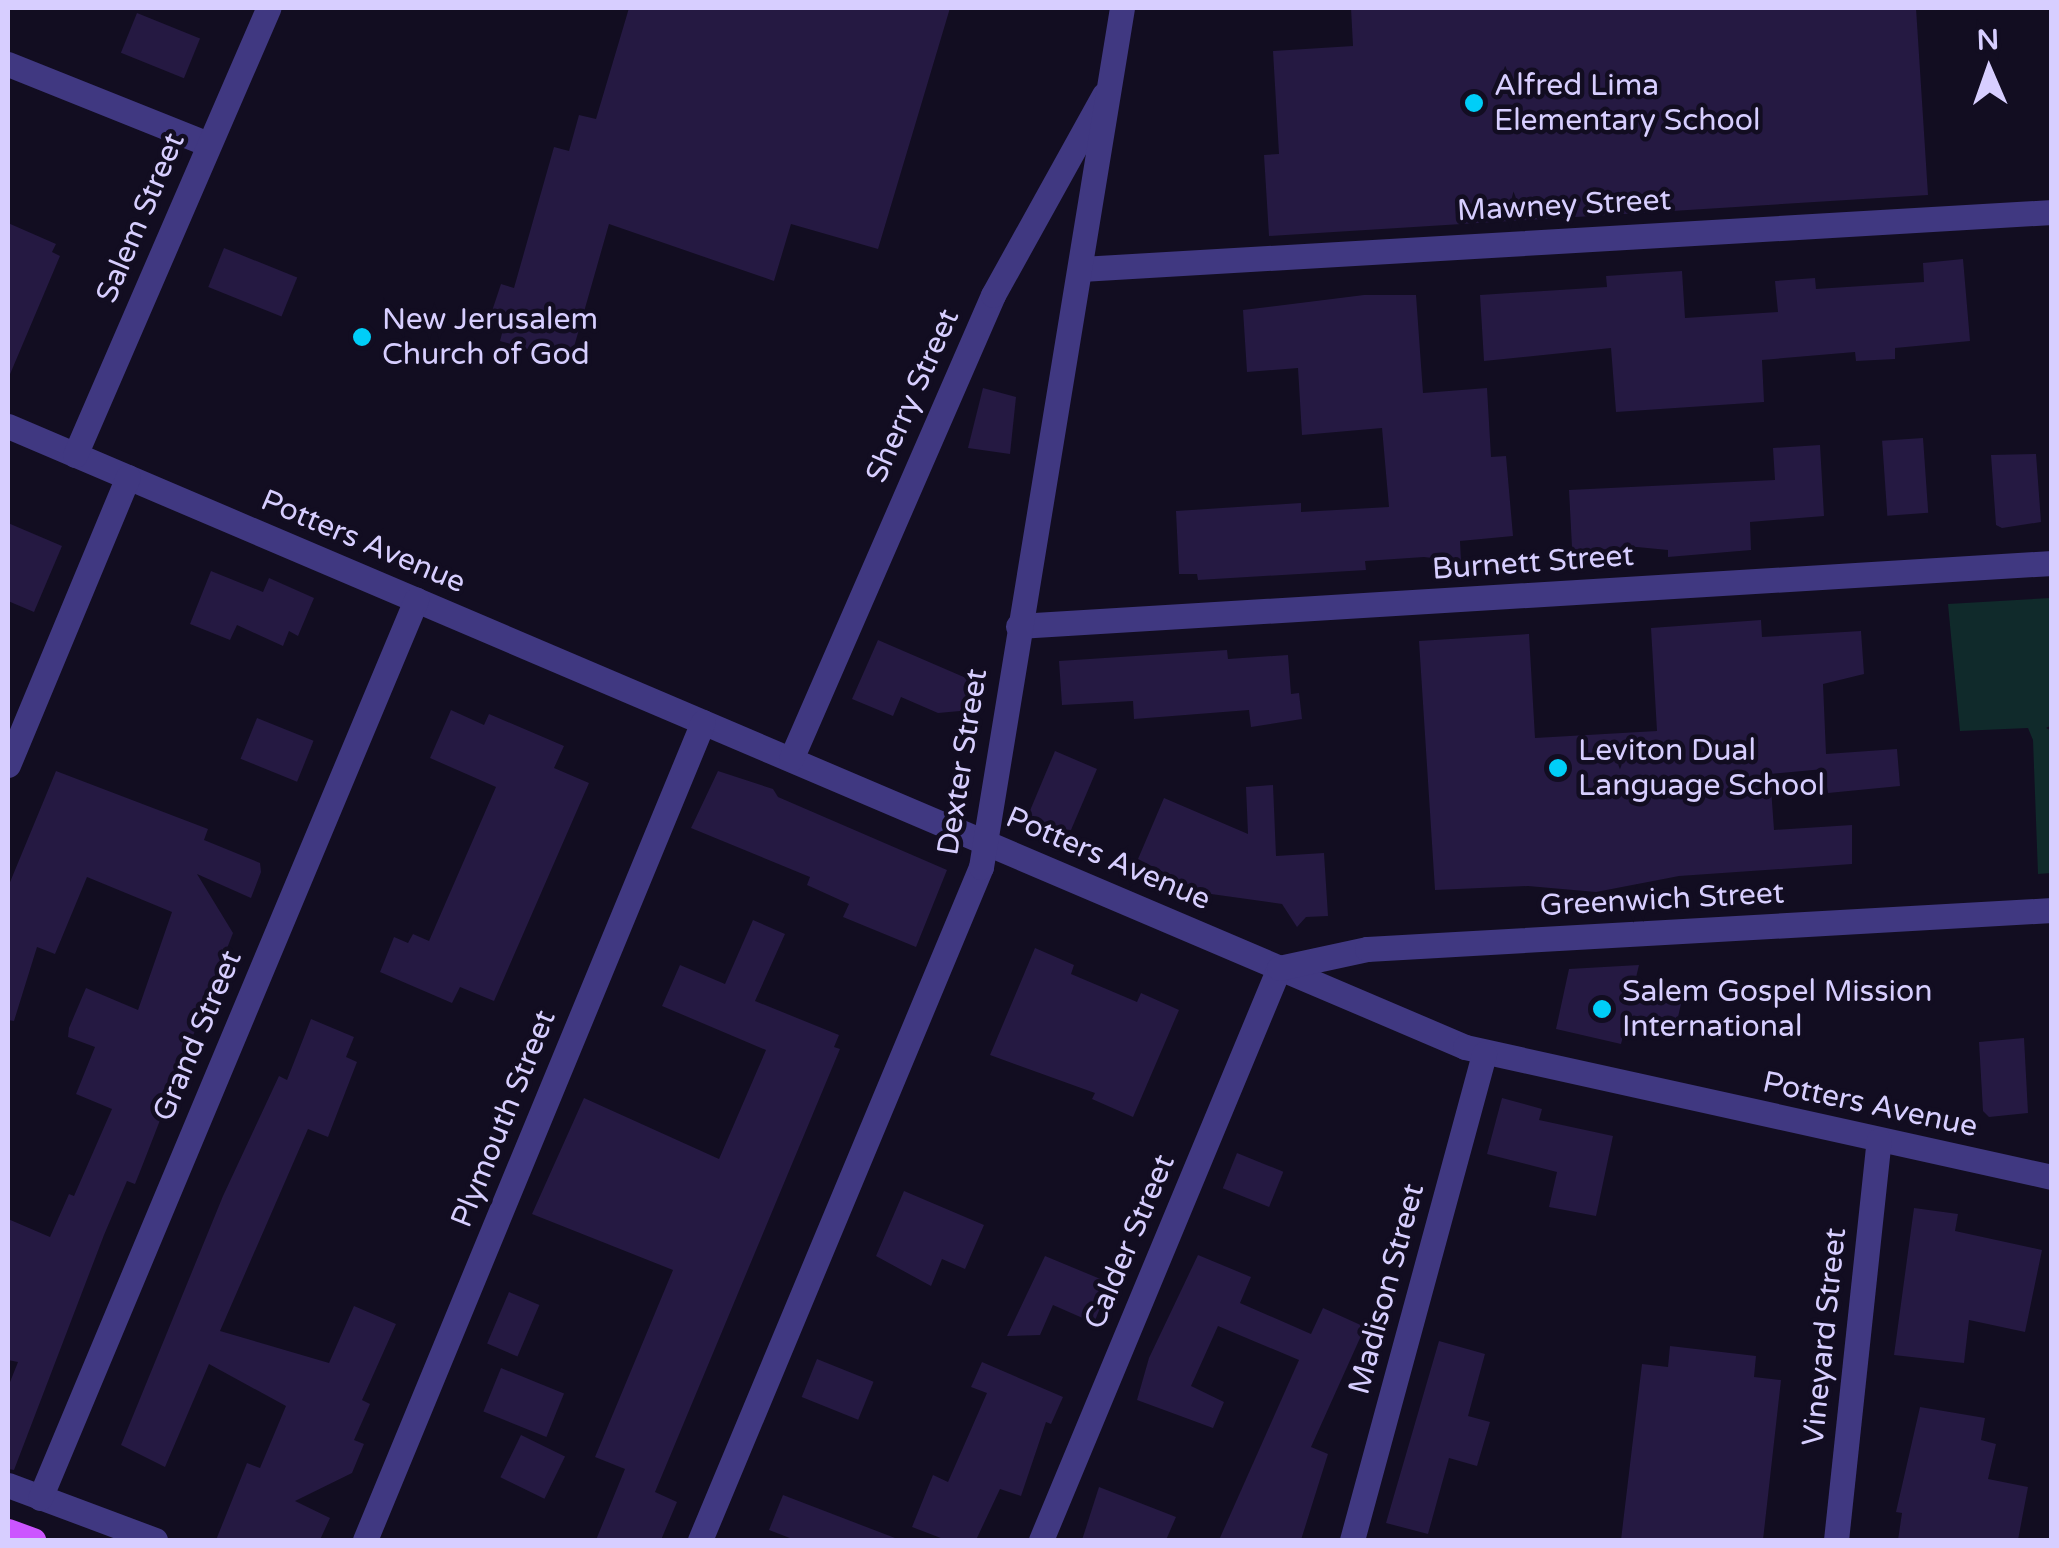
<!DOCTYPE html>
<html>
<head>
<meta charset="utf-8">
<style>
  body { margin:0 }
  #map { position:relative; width:2059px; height:1548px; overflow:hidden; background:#120d21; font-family:"Varela Round",sans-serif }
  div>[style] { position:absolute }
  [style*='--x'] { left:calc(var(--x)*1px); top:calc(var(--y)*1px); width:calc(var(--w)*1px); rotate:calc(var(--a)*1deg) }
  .green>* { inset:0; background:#102a2b }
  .building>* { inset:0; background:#251942; transform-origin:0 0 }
  .minor>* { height:25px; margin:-12.5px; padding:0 12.5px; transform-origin:12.5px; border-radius:12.5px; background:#403881 }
  .major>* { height:25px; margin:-12.5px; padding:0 12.5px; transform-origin:12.5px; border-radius:12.5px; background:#c5f }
  .dots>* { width:28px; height:28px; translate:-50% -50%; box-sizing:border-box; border:5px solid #120d21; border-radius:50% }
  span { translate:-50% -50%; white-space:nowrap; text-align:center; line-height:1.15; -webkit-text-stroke:9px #120d21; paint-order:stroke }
  .poi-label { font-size:30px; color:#d7ceff }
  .left { translate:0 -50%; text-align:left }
  .street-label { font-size:30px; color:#d7ceff }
  .frame { position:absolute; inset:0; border:10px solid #d7ceff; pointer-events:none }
  .north { position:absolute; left:1939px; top:20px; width:100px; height:100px; -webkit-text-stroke:8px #120d21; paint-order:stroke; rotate:358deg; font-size:28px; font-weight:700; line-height:40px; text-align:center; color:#d7ceff }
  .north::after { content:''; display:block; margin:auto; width:35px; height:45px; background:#d7ceff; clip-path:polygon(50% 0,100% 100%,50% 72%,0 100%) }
</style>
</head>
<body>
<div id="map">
  <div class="green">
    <div style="clip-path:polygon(2051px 598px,2052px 725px,2046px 728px,2052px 731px,2051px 873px,2038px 874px,2033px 740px,2028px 728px,1960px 731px,1948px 604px)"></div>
  </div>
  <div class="building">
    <div style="clip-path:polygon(629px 8px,950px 8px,878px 249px,791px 224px,774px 281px,609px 224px,570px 361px,500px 341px,506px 318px,491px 314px,501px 284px,514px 288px,554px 147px,569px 151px,579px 115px,596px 119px)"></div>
    <div style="clip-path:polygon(1351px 8px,1916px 8px,1928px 195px,1269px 236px,1264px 155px,1279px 154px,1273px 51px,1353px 46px)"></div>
    <div style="left:137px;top:13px;width:68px;height:43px;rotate:22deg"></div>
    <div style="clip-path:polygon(8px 223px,56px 244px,52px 252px,60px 256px,8px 379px)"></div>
    <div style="left:224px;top:248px;width:79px;height:42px;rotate:22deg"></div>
    <div style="clip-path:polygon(1963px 259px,1970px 341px,1895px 348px,1895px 359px,1856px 361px,1855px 352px,1762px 360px,1764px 402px,1616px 412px,1611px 348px,1484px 361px,1480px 295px,1607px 287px,1606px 276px,1682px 271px,1685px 318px,1778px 312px,1775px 281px,1815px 278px,1816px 289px,1924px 282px,1923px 263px)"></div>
    <div style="clip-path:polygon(1364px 295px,1416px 295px,1423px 393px,1487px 388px,1491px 457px,1506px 456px,1513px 536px,1460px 541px,1461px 561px,1424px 557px,1365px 561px,1366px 570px,1198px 580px,1197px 574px,1179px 574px,1176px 511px,1301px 503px,1301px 512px,1389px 507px,1382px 428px,1302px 435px,1298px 368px,1247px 372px,1243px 310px)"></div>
    <div style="clip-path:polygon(983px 388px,1016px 397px,1010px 454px,968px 448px)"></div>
    <div style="left:1923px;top:438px;width:75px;height:41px;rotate:86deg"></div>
    <div style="clip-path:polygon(1820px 445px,1824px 516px,1750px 522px,1751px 550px,1668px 557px,1668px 550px,1637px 547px,1595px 550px,1588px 559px,1572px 547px,1569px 490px,1775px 480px,1773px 448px)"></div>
    <div style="clip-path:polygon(2036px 454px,2041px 522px,2002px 528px,1996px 525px,1991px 455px)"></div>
    <div style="clip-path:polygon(8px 523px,62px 546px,34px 612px,8px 601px)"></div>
    <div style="clip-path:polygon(211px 571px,263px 592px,269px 578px,314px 598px,298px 636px,289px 631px,283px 646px,237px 625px,230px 640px,190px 624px)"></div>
    <div style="clip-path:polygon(1761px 620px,1762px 637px,1861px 631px,1864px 674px,1823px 684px,1826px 754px,1897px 749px,1900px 786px,1828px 793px,1824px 769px,1770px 774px,1774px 830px,1852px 825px,1852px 864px,1679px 876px,1596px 892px,1528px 886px,1435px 890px,1419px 641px,1529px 634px,1535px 738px,1657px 731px,1651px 628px)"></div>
    <div style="clip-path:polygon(878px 640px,973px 681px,960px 711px,938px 713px,901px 697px,893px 716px,852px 699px)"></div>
    <div style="clip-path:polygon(1227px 650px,1228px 659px,1288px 655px,1291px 694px,1299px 693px,1302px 719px,1251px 727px,1249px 710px,1134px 719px,1133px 701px,1062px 705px,1059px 661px)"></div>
    <div style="clip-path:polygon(451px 710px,484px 725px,489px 714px,564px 746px,554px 768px,589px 783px,494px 1001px,460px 987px,452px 1003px,380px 972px,394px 937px,408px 943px,413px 934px,429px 941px,496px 787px,430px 758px)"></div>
    <div style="left:257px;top:718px;width:61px;height:44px;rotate:22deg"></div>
    <div style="clip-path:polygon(1055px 751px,1097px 769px,1071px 830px,1038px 826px,1029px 813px)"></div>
    <div style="clip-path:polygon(56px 771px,208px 829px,204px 840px,260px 863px,261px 872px,251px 898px,197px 874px,233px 933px,141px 1169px,135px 1184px,127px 1181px,104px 1235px,14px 1470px,8px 1469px,8px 1387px,18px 1362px,8px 1360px,8px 1219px,50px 1237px,69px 1194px,74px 1196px,112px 1109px,76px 1094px,95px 1047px,68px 1037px,69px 1028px,86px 988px,138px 1010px,172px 912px,87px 877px,55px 954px,37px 947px,14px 1021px,8px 1020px,8px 887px)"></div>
    <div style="clip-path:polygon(718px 771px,773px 789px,778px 797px,947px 870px,916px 947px,843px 917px,849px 904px,807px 885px,810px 877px,691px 828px)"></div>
    <div style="clip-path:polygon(1273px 785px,1276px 856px,1324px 853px,1328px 916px,1306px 917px,1297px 927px,1282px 904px,1204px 893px,1138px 859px,1164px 798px,1248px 834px,1246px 787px)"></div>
    <div style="clip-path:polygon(753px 920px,785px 934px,755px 1001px,839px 1035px,834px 1047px,840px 1049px,655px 1492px,677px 1502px,661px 1540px,596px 1540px,625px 1469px,595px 1457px,673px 1270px,532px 1214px,584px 1098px,719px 1159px,766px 1050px,662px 1006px,680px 965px,725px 984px)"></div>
    <div style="clip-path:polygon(1035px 948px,1074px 965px,1071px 974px,1137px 1002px,1141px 993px,1179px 1010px,1133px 1117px,1092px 1099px,1095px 1093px,990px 1055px)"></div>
    <div style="clip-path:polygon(1639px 965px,1634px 986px,1683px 995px,1673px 1039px,1625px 1029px,1621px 1044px,1556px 1029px,1569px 969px)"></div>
    <div style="clip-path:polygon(311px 1019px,354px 1037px,346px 1057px,357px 1062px,328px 1137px,308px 1129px,220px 1331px,329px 1363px,354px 1306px,396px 1324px,362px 1400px,370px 1404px,354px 1440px,364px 1444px,352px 1473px,295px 1501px,330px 1518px,320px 1540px,216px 1540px,247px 1463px,260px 1468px,286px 1406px,209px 1364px,165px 1467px,121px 1445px,223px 1196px,279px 1076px,287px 1080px)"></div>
    <div style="clip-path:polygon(2024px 1038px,2028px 1113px,1989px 1117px,1983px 1111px,1979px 1042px)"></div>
    <div style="clip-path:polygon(1502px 1098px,1542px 1109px,1539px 1120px,1613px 1136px,1596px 1216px,1549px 1207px,1557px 1172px,1487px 1154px)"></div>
    <div style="left:1237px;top:1153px;width:50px;height:38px;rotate:22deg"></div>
    <div style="clip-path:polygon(904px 1191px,984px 1225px,965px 1269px,942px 1259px,931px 1286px,876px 1256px)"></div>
    <div style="clip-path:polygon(1914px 1208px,1958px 1214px,1955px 1231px,2042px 1250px,2025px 1332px,1969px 1320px,1964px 1363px,1894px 1355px)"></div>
    <div style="clip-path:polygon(1198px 1255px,1251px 1277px,1240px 1303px,1311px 1334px,1323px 1308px,1365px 1327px,1311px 1447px,1328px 1454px,1301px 1540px,1219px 1540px,1299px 1360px,1218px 1326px,1191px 1386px,1224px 1402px,1213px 1428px,1137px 1400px,1149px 1358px)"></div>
    <div style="clip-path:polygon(1045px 1256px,1110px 1283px,1094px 1323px,1053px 1305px,1040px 1335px,1007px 1336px)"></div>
    <div style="left:509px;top:1292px;width:33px;height:56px;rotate:23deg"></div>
    <div style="clip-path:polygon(1439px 1341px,1485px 1354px,1468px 1416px,1490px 1422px,1477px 1466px,1449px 1458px,1428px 1534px,1386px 1523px)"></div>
    <div style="clip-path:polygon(1670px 1346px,1756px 1356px,1754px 1377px,1781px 1380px,1763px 1540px,1621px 1540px,1642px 1364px,1668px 1367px)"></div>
    <div style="left:817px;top:1359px;width:61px;height:41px;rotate:22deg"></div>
    <div style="clip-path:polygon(982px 1362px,1063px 1397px,1051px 1424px,1046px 1422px,1021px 1496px,1000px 1489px,976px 1540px,946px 1540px,912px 1527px,933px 1475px,948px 1482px,987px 1393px,971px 1387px)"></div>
    <div style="left:501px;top:1368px;width:68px;height:47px;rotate:22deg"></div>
    <div style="clip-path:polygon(1920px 1407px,1985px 1418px,1981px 1440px,1996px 1444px,1988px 1479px,2028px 1487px,2018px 1540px,1898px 1540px,1902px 1513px,1896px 1512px)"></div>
    <div style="left:521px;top:1435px;width:49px;height:47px;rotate:26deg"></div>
    <div style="clip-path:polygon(1099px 1487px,1176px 1517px,1166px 1540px,1082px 1540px)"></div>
    <div style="clip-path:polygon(783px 1495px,895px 1538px,895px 1540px,795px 1540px,769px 1530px)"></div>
  </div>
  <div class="minor">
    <div style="--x:8;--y:64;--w:215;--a:21.8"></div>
    <div style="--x:1081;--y:269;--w:973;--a:-3.36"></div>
    <div style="--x:8;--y:426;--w:1584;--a:23.08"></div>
    <div style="--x:1465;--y:1047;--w:601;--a:12.49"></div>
    <div style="--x:75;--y:455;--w:487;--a:-66.6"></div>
    <div style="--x:1018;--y:626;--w:1036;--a:-3.49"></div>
    <div style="--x:791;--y:759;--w:506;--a:-66.47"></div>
    <div style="--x:993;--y:295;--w:229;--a:-61"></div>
    <div style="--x:8;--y:765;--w:312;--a:-67.4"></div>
    <div style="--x:8;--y:1485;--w:157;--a:20.5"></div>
    <div style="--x:40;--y:1498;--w:974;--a:-67.28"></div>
    <div style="--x:365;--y:1540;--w:885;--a:-67.55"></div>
    <div style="--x:700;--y:1540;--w:729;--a:-67.34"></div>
    <div style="--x:981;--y:867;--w:870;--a:-80.68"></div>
    <div style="--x:1041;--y:1540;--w:620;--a:-67.41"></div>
    <div style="--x:1279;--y:968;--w:90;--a:-12.2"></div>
    <div style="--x:1367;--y:949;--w:686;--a:-3.26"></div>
    <div style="--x:1352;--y:1540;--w:504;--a:-74.8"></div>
    <div style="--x:1836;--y:1540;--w:402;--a:-83.9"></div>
  </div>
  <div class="major">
    <div style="--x:8;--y:1531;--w:27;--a:20"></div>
  </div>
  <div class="dots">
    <div style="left:1474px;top:103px;background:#00cef8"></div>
    <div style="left:362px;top:337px;background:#00cef8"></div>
    <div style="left:1558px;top:768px;background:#00cef8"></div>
    <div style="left:1602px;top:1009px;background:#00cef8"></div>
  </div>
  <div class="poi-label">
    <span class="left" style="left:1494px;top:103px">Alfred Lima<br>Elementary School</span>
    <span class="left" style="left:382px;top:337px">New Jerusalem<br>Church of God</span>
    <span class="left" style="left:1578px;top:768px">Leviton Dual<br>Language School</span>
    <span class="left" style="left:1622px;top:1009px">Salem Gospel Mission<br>International</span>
  </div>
  <div class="street-label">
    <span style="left:1564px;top:206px;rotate:-3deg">Mawney Street</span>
    <span style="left:141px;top:218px;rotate:-67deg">Salem Street</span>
    <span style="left:913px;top:396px;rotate:-66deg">Sherry Street</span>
    <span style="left:363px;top:542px;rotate:23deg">Potters Avenue</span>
    <span style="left:1533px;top:563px;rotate:-4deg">Burnett Street</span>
    <span style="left:963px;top:762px;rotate:-81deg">Dexter Street</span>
    <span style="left:1108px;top:859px;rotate:23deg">Potters Avenue</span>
    <span style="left:1662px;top:900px;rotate:-3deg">Greenwich Street</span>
    <span style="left:198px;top:1036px;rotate:-67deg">Grand Street</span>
    <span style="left:1870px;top:1105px;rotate:12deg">Potters Avenue</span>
    <span style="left:504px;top:1119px;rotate:-68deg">Plymouth Street</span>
    <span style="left:1130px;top:1242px;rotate:-67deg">Calder Street</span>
    <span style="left:1387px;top:1289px;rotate:-75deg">Madison Street</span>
    <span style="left:1825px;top:1337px;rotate:-84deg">Vineyard Street</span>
  </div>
  <div class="frame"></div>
  <div class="north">N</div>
</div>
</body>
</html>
